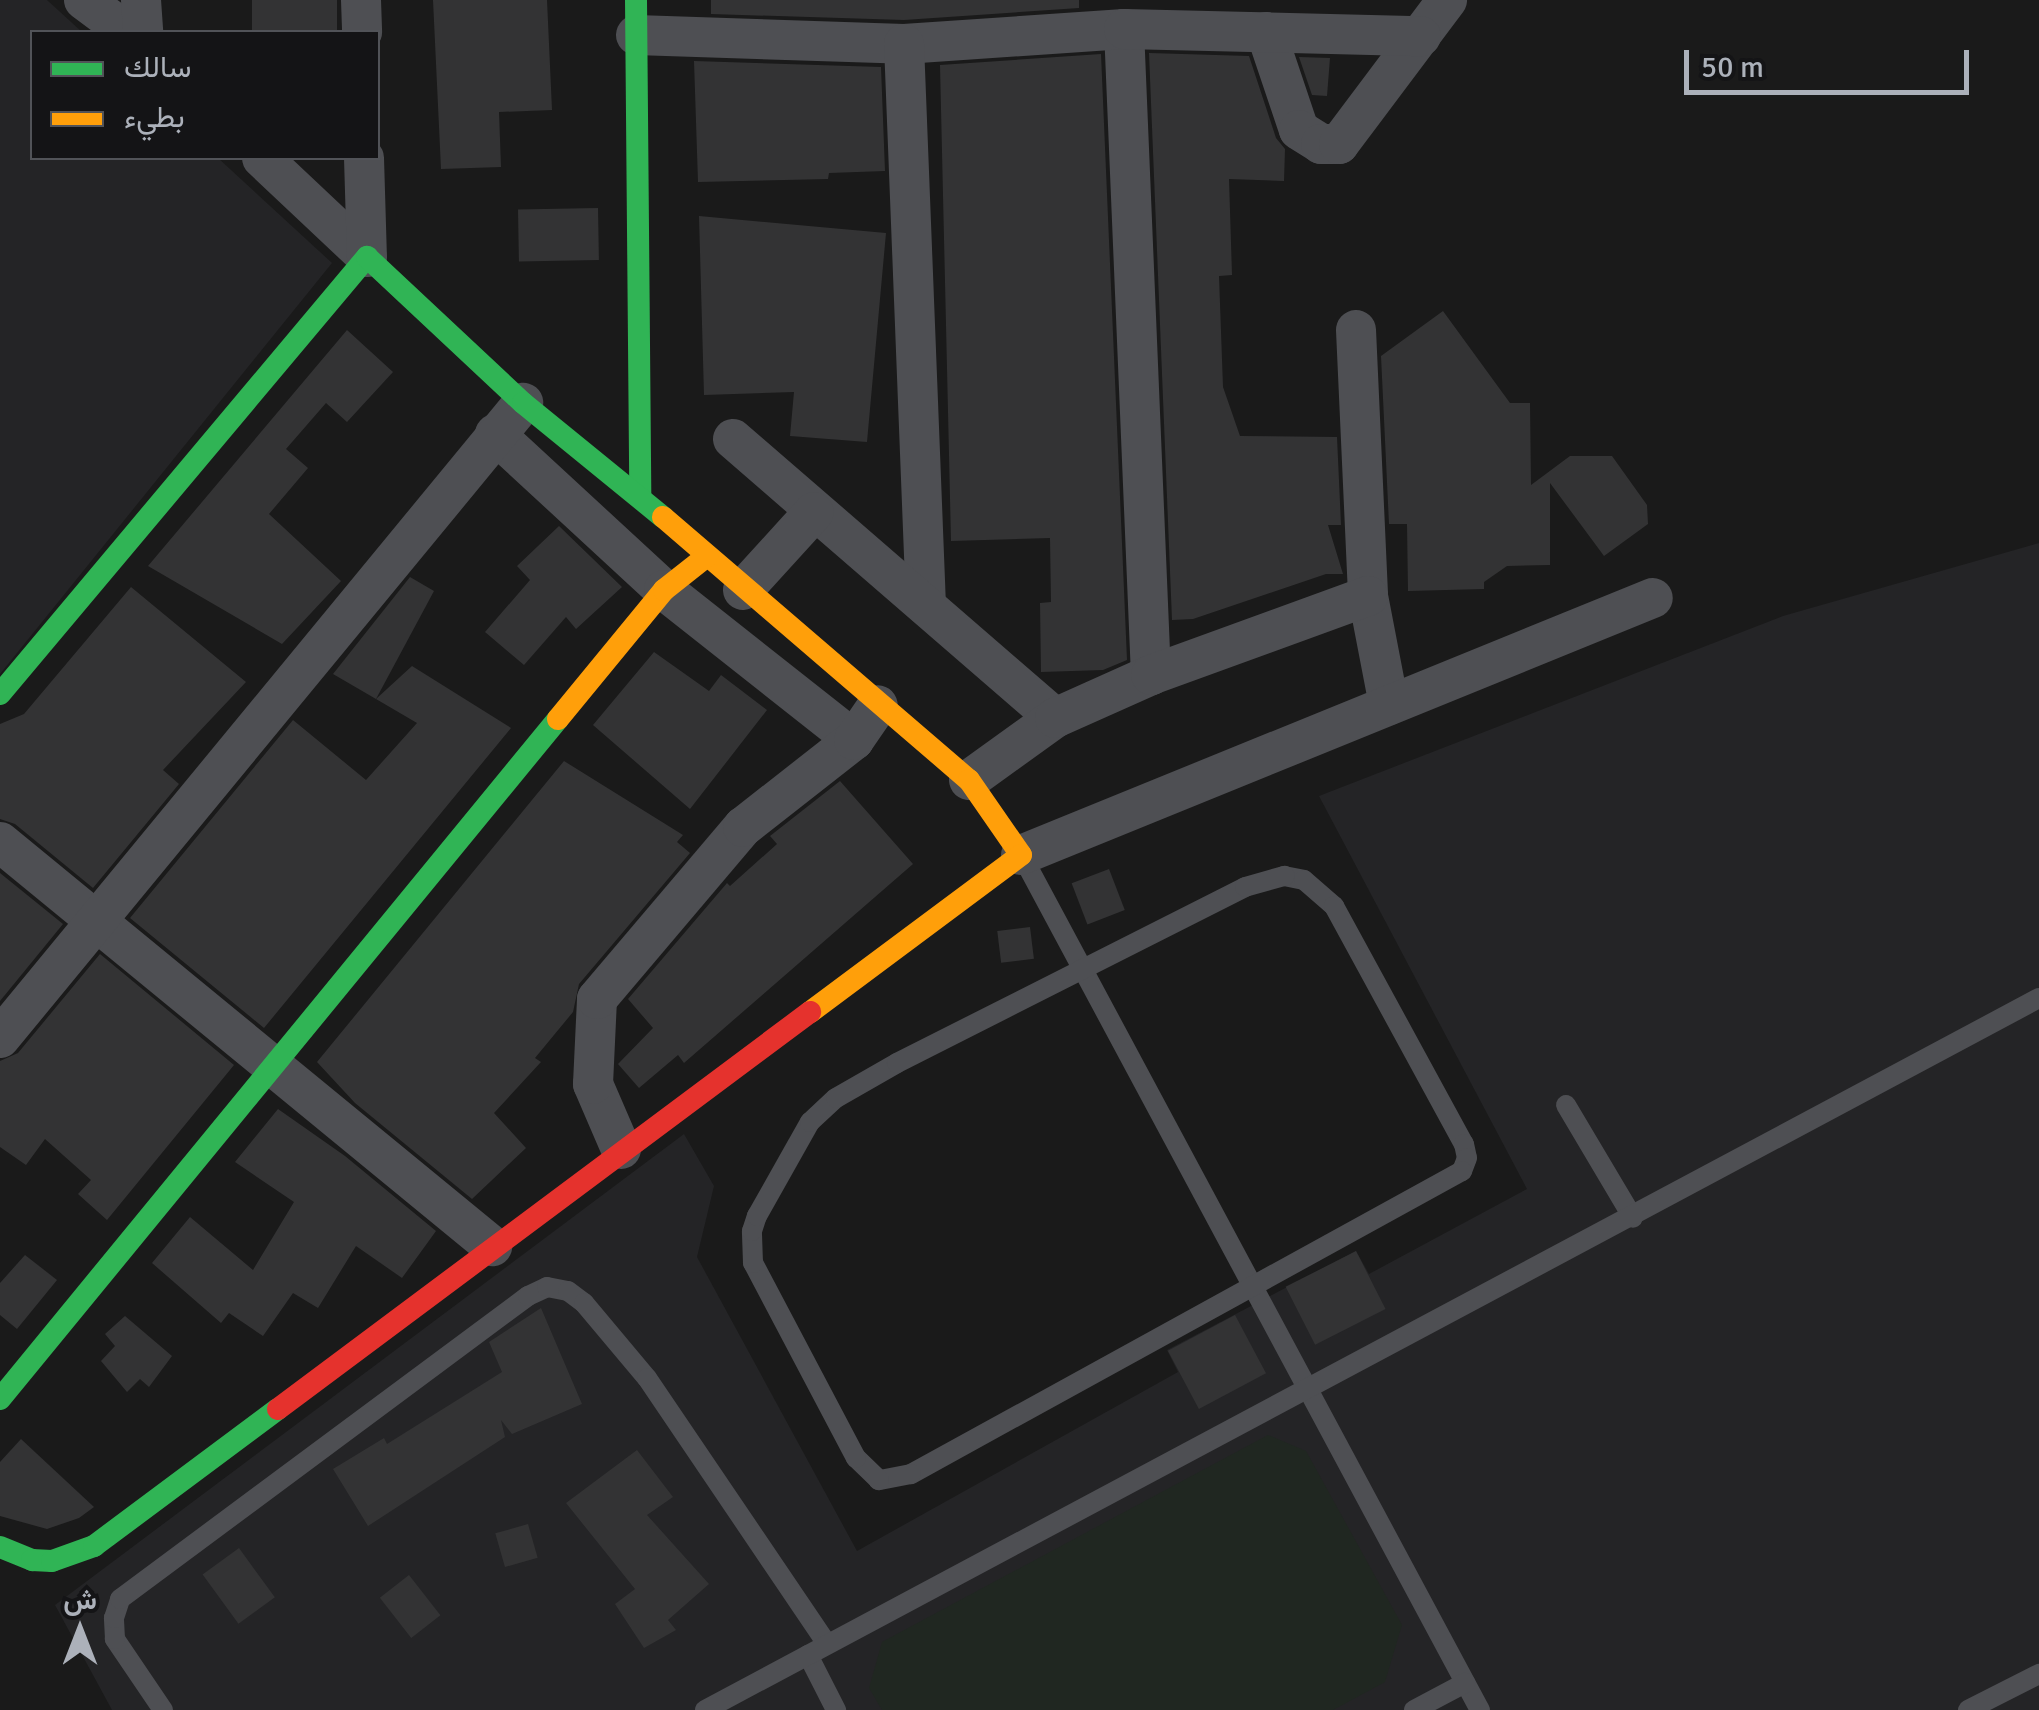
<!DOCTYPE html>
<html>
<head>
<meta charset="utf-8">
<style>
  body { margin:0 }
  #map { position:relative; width:2039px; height:1710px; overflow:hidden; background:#1a1a1a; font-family:Signika,Vazirmatn,sans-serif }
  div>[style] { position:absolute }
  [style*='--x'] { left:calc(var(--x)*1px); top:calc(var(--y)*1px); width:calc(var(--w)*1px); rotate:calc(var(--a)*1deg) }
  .built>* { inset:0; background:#242426 }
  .green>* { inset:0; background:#202721 }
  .building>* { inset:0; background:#333334; transform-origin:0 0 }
  .lane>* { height:20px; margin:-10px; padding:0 10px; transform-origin:10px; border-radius:10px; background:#4e4f53 }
  .street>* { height:40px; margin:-20px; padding:0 20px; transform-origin:20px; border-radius:20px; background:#4e4f53 }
  .fast>* { height:22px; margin:-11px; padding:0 11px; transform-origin:11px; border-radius:11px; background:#30b455 }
  .slow>* { height:22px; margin:-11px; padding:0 11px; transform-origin:11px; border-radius:11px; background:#ff9f0a }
  .jam>* { height:22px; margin:-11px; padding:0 11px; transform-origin:11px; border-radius:11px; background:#e5322d }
  span { translate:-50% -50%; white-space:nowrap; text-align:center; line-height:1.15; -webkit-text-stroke:8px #141416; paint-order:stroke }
  .legend { position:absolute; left:30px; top:30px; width:350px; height:130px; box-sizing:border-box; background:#141416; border:2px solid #515358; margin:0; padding:12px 18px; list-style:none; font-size:30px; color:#acb1ba }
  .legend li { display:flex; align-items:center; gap:20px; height:50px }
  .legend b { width:50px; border:2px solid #515358 }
  .north { position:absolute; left:30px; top:1580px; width:100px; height:100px; -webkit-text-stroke:8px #141416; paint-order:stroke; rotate:0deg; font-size:28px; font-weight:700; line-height:40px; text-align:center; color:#acb1ba }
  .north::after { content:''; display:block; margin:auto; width:35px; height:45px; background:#acb1ba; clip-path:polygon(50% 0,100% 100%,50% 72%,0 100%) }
  .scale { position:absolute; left:1684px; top:50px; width:285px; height:45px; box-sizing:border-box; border:5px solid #acb1ba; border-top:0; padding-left:12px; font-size:30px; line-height:35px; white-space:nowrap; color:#acb1ba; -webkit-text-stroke:8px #141416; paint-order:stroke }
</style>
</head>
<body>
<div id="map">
  <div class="built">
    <div style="clip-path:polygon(0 0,47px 0,82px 32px,32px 32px,32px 158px,218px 158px,332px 263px,0 674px)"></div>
    <div style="clip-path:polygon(2039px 543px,2039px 1710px,112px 1710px,55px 1605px,684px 1134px,714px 1186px,697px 1257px,857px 1551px,1178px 1372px,1167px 1350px,1356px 1251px,1369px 1274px,1527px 1189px,1319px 796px,1783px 616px)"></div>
  </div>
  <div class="green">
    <div style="clip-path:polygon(1268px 1435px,1306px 1451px,1402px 1625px,1385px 1682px,1333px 1710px,882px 1710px,869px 1688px,882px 1642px)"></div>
  </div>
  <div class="building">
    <div style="left:252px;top:0;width:85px;height:32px"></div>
    <div style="clip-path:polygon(433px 0,547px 0,552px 110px,499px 112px,501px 167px,441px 169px)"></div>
    <div style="clip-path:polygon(711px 0,1079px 0,1079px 8px,904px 20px,711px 14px)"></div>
    <div style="clip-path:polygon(1149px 53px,1249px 56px,1276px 138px,1285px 149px,1284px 181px,1229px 179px,1232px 275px,1219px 276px,1223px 387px,1240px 436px,1337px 437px,1341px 525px,1328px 525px,1343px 574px,1326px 574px,1193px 619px,1172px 620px)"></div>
    <div style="clip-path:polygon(1101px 54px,1127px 660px,1103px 670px,1041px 672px,1040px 603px,1051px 602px,1050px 538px,951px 541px,940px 65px)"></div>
    <div style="clip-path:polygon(1299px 57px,1330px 58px,1327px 96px,1312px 95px)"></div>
    <div style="clip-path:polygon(694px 61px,881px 67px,885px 171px,829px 173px,828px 179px,698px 182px)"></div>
    <div style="left:598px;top:208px;width:52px;height:80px;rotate:89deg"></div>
    <div style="clip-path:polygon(699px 216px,886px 233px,867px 442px,790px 436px,794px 392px,704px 395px)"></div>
    <div style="clip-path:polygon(1443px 311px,1510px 403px,1530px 403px,1531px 485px,1570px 456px,1612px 456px,1647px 505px,1648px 524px,1604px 556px,1550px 483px,1550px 565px,1507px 566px,1484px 582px,1484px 589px,1408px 591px,1407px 524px,1389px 524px,1381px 356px)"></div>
    <div style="clip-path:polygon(347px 330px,393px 372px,347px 422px,326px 403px,286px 449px,308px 468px,269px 514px,341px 581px,282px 644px,148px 566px)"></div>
    <div style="clip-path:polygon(559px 526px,622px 587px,576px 629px,566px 617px,524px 665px,485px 632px,530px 580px,517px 566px)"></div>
    <div style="clip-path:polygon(410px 577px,434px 591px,376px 699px,333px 674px)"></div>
    <div style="clip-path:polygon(131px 587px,246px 682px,163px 770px,179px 784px,93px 888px,15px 824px,0 819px,0 724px,24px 714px)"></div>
    <div style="clip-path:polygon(654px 652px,709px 691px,721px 675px,767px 710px,690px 809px,593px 725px)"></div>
    <div style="clip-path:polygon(412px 666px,511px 728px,264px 1028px,130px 918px,293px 720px,366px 780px,417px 723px,376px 699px)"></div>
    <div style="clip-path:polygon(564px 761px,683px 835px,677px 842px,690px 853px,579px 984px,573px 1012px,535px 1058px,541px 1062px,494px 1113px,526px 1148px,472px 1199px,355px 1103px,317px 1062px)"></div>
    <div style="clip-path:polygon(840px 781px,913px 864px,684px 1063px,678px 1055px,639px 1088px,618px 1064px,653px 1028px,628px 999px,727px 883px,730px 886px,777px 844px,770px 836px)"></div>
    <div style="left:1109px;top:869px;width:44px;height:40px;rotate:69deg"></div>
    <div style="clip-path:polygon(0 873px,63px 924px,0 1001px)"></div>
    <div style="left:1030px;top:927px;width:32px;height:33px;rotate:83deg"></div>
    <div style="clip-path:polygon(100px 954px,234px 1065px,107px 1220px,78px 1194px,91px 1180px,45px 1139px,26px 1165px,0 1147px,0 1061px,18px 1053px)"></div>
    <div style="clip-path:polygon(278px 1109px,345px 1156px,436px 1231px,402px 1278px,356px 1246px,318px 1308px,293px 1293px,263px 1336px,229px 1313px,221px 1323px,152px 1263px,190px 1217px,253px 1270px,294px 1202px,235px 1162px)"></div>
    <div style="left:1356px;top:1251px;width:65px;height:79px;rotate:63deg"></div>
    <div style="clip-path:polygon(25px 1255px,57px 1280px,17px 1329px,0 1315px,0 1283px)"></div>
    <div style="clip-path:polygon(541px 1308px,582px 1404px,512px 1434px,501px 1420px,505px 1437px,368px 1526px,333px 1469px,384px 1438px,387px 1444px,502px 1372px,489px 1342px)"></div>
    <div style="left:1235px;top:1315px;width:66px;height:76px;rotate:62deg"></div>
    <div style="clip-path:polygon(125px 1316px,172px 1356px,149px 1387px,140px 1379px,127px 1392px,101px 1361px,115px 1346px,105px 1334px)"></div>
    <div style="clip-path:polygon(21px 1439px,94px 1507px,79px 1518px,47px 1529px,0 1516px,0 1462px)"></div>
    <div style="clip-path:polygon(637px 1450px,673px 1497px,647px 1515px,709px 1584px,668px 1620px,676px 1630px,644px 1648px,615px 1604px,635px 1589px,566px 1503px)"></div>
    <div style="left:528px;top:1524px;width:35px;height:34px;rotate:74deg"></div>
    <div style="left:239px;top:1548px;width:61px;height:45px;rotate:54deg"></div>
    <div style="left:409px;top:1575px;width:51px;height:37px;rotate:52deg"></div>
  </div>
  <div class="lane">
    <div style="--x:1022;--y:856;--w:969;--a:61.8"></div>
    <div style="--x:1284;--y:876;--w:20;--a:11"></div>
    <div style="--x:1304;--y:880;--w:40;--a:41"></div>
    <div style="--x:1334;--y:906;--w:271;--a:61.4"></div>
    <div style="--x:1464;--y:1144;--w:14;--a:78"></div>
    <div style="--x:1467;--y:1158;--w:14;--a:111"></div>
    <div style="--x:1462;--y:1171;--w:629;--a:151.19"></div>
    <div style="--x:911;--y:1474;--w:33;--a:169"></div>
    <div style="--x:879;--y:1480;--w:32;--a:-136"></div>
    <div style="--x:856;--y:1458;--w:221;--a:-117.8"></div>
    <div style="--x:753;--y:1263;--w:32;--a:-92"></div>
    <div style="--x:752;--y:1231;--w:16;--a:-72"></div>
    <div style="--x:757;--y:1216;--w:108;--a:-60.6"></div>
    <div style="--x:810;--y:1122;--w:35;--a:-43"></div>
    <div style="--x:836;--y:1098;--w:70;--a:-29.8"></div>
    <div style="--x:897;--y:1063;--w:390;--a:-26.8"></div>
    <div style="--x:1245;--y:887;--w:41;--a:-15.8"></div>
    <div style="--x:1566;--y:1105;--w:131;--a:59.3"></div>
    <div style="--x:808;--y:1655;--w:62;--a:63"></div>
    <div style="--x:163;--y:1710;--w:86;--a:-124.1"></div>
    <div style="--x:115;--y:1639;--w:21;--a:-93"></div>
    <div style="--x:114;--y:1618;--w:20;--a:-72"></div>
    <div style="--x:120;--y:1599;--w:508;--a:-36.6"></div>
    <div style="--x:528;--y:1296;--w:21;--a:-25"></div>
    <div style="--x:547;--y:1287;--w:21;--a:11"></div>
    <div style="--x:568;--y:1291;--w:20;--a:37"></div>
    <div style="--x:584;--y:1303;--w:98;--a:50"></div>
    <div style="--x:647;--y:1378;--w:321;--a:55.9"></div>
    <div style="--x:705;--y:1710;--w:1512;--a:-28.09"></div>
    <div style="--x:1414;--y:1710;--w:58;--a:-27.9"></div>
    <div style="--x:1968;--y:1710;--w:80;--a:-26.9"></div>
  </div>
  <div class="street">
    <div style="--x:84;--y:0;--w:54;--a:36.7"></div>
    <div style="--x:141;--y:0;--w:32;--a:86"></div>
    <div style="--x:361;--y:0;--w:32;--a:88"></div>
    <div style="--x:1124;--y:29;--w:647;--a:87.61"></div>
    <div style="--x:1266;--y:32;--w:103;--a:71.4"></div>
    <div style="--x:1299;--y:130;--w:26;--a:32"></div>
    <div style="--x:1321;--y:144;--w:18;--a:0"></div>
    <div style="--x:1339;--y:144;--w:180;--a:-53.1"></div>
    <div style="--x:636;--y:35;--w:268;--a:1.9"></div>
    <div style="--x:904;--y:44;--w:221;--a:-3.9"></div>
    <div style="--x:1124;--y:29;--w:297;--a:1.4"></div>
    <div style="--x:904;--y:44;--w:562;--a:87.76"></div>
    <div style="--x:262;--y:158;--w:144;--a:43.3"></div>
    <div style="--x:364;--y:158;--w:99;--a:88.3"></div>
    <div style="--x:1356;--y:330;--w:266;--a:87.4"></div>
    <div style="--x:1368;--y:596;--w:111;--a:79.1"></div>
    <div style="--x:495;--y:434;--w:230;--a:42.7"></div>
    <div style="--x:664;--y:590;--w:242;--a:38.3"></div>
    <div style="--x:733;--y:439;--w:426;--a:40.9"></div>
    <div style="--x:743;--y:590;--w:105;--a:-47.7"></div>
    <div style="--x:969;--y:780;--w:106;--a:-35.8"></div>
    <div style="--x:1055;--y:718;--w:105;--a:-24.1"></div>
    <div style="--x:1151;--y:675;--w:231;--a:-20"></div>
    <div style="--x:0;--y:842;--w:637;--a:39.39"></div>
    <div style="--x:1021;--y:855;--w:682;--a:-22.13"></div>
    <div style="--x:0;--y:1038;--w:823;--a:-50.52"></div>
    <div style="--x:621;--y:1149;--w:71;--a:-113.3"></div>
    <div style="--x:593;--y:1084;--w:85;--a:-87.3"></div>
    <div style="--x:597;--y:999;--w:226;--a:-49.7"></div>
    <div style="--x:743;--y:827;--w:141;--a:-38.1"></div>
    <div style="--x:854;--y:740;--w:42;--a:-55.6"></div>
  </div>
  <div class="fast">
    <div style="--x:636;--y:0;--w:496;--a:89.5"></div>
    <div style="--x:0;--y:694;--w:571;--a:-49.98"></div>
    <div style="--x:367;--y:257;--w:214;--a:43.1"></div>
    <div style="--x:523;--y:403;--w:181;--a:39.2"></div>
    <div style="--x:0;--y:1399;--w:880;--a:-50.63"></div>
    <div style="--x:0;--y:1547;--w:35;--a:22"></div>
    <div style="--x:32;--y:1560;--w:20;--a:3"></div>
    <div style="--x:52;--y:1561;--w:45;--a:-19.7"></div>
    <div style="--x:94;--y:1546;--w:229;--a:-36.7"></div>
  </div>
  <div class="slow">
    <div style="--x:663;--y:517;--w:403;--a:40.7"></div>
    <div style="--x:969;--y:780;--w:91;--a:55.3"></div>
    <div style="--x:1021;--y:855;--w:263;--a:143.3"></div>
    <div style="--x:558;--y:719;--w:167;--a:-50.6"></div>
    <div style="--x:664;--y:590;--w:55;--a:-38.3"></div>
  </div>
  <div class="jam">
    <div style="--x:278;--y:1409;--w:664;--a:-36.73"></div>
  </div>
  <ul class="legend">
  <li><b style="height:12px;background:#30b455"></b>سالك</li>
  <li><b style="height:12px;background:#ff9f0a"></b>بطيء</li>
  </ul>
  <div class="north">ش</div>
  <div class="scale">50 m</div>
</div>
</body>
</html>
